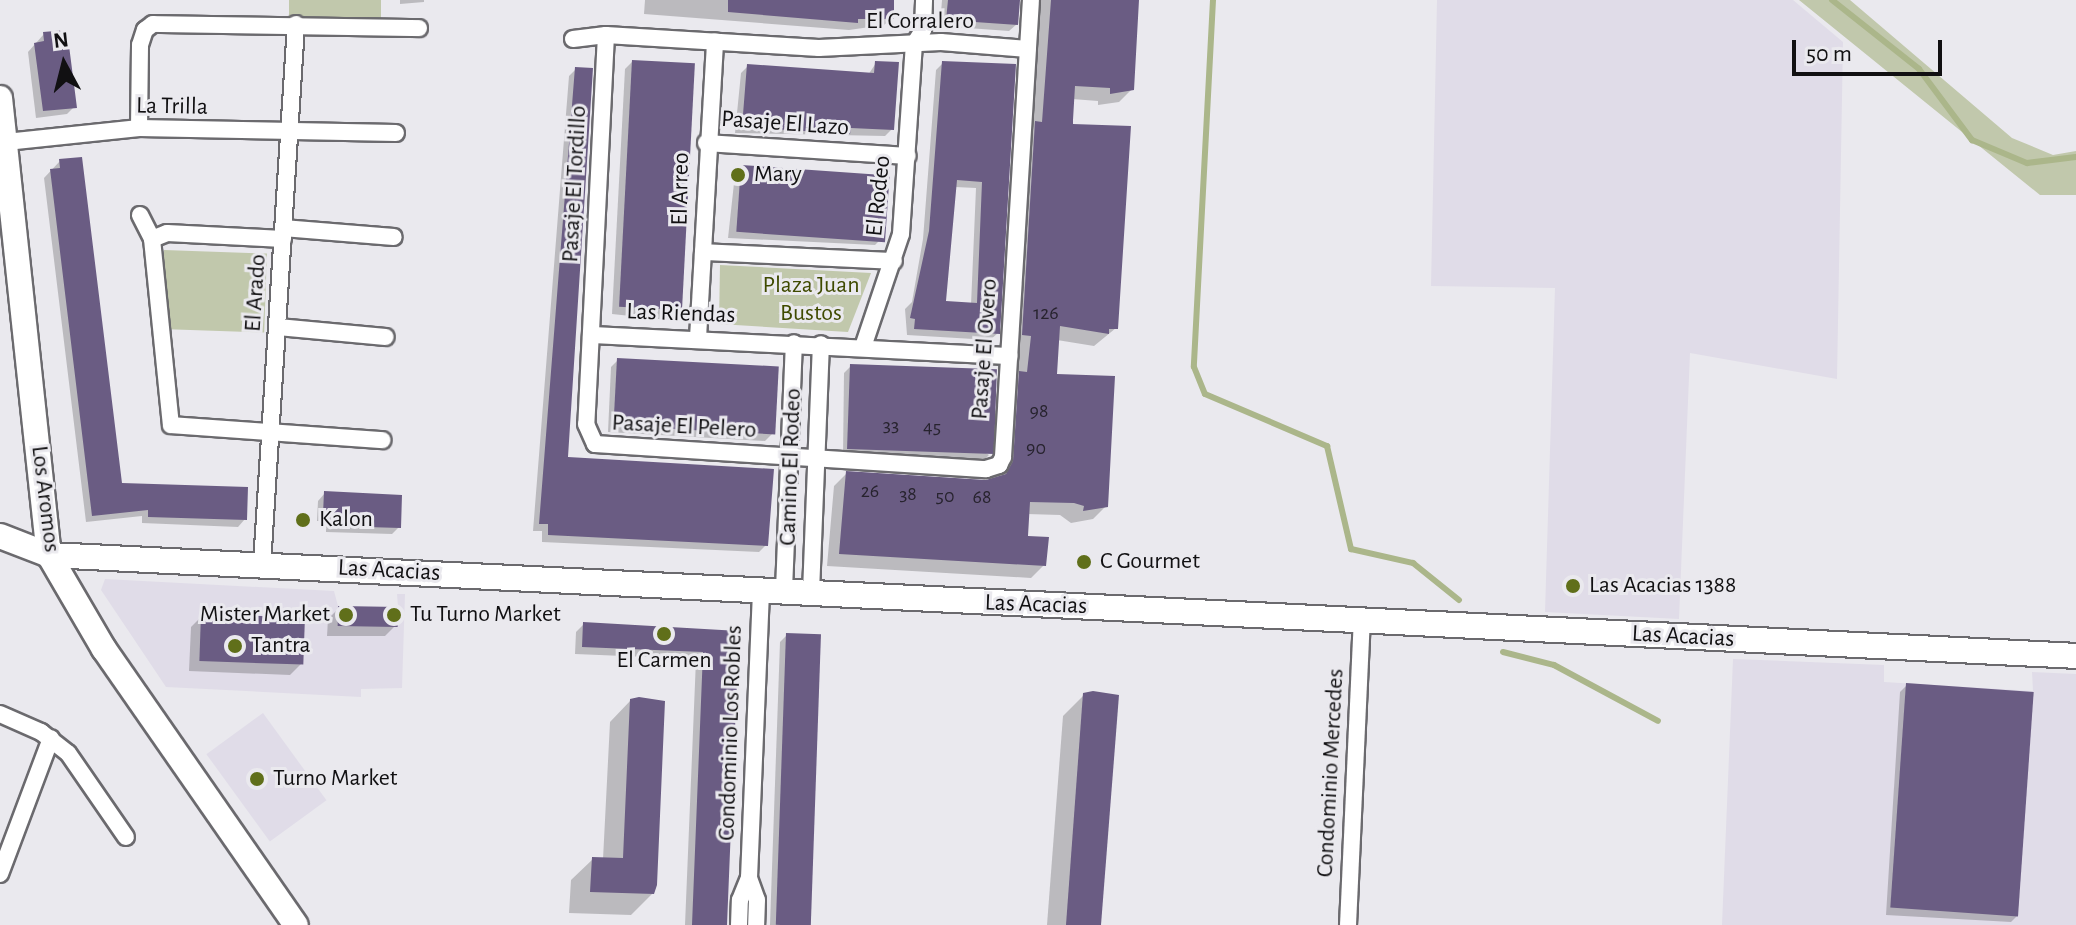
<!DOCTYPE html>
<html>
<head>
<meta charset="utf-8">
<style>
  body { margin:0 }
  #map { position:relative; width:2076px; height:925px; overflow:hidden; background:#eae9ee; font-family:"Alegreya Sans",sans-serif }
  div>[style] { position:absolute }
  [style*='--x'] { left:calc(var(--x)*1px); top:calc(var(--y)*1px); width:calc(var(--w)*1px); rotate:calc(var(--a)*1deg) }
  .built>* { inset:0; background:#e0dce8; transform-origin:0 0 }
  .green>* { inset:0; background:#c1c8ac; transform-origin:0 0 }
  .shadow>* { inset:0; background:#0003 }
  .stream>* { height:6px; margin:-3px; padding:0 3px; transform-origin:3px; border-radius:3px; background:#abb68a }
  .building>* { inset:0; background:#6a5c83; transform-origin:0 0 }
  .roads { filter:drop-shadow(2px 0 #6b6a6e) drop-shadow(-2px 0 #6b6a6e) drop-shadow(0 2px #6b6a6e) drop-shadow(0 -2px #6b6a6e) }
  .street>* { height:16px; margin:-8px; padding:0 8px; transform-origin:8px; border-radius:8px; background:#fff }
  .secondary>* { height:24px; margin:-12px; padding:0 12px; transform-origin:12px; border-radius:12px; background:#fff }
  .dots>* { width:22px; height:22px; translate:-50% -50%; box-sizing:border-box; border:4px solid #eae9ee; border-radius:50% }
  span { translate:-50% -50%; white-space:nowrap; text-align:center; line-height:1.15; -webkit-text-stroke:6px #eae9ee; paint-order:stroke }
  .number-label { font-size:20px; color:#27232e }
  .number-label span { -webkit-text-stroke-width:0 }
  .street-label { font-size:24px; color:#111012 }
  .poi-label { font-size:24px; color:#111012 }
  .left { translate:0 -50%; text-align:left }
  .right { translate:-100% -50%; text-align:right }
  .park-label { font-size:24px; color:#3f4a00 }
  .north { position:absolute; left:24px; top:24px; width:80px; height:80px; -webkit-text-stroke:6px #eae9ee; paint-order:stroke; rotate:353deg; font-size:22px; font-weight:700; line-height:32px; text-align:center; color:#111012 }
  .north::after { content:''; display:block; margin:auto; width:28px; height:36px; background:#111012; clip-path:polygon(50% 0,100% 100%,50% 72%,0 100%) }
  .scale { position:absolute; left:1792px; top:40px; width:150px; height:36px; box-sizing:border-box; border:4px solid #111012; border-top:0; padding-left:10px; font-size:24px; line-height:28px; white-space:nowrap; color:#111012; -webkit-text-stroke:6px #eae9ee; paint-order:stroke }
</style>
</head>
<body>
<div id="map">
  <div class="built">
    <div style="clip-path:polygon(1437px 0,1793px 0,1843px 42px,1837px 379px,1690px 353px,1679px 619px,1545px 612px,1555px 288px,1431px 286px)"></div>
    <div style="clip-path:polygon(105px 579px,334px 591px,338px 606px,398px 607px,397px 594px,405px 594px,402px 688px,361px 689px,361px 697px,166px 687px,101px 590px)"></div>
    <div style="clip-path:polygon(1733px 659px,1884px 665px,1884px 682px,2033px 691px,2032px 672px,2076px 674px,2076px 925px,1722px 925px)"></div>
    <div style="left:263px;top:713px;width:108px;height:70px;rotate:54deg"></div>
  </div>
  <div class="green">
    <div style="left:289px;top:0;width:92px;height:18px"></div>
    <div style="clip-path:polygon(1799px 0,1850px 0,2012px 138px,2053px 155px,2076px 151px,2076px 195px,2040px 195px)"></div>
    <div style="left:164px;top:250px;width:103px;height:79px;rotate:2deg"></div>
    <div style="clip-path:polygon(720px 265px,871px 273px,848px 332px,719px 324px)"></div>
  </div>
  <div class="shadow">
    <div style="clip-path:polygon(400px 0,424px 0,424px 2px,400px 4px)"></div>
    <div style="clip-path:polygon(645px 0,892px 0,892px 18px,884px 25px,849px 30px,644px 14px)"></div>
    <div style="clip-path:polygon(942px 0,1019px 0,1017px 24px,1009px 31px,940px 26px)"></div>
    <div style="clip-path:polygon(1039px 0,1138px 0,1132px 89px,1119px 102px,1098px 105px,1098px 101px,1072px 99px,1071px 119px,1116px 328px,1094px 346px,1057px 340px,1055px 375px,1106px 506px,1093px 519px,1071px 523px,1060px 515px,1027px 514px,1026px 537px,1044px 565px,1031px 578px,827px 566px,834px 486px,847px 473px,986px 482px,1002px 472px,1007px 387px,1016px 378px,1019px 348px,1009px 347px)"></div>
    <div style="clip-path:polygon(44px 34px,74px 107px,67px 114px,36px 118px,28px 52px)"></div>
    <div style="clip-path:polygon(632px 62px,675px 313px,668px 320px,612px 314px,625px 69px)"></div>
    <div style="clip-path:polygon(876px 63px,892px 129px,885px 136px,735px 133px,741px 73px,748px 66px,868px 75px)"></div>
    <div style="clip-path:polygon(evenodd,943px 63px,1014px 66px,998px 333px,990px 340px,907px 335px,905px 309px,912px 302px,923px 239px,936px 70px,943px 63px,955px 187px,976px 188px,971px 305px,944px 302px,955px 187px)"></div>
    <div style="clip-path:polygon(576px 69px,566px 459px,766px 545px,759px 552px,542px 542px,542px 531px,533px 531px,569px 76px)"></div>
    <div style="clip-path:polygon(60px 161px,120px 485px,245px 519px,238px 527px,142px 523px,142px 516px,86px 522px,44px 178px)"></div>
    <div style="clip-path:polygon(742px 167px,882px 238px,875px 245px,728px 238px,735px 174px)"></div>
    <div style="clip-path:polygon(618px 360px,772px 434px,765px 441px,608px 432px,611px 367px)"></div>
    <div style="clip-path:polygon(851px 366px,989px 455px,982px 462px,843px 456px,844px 373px)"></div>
    <div style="clip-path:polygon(325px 493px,399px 527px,392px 534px,326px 532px,326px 521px,317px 521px,318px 501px)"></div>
    <div style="clip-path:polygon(339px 608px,396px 625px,385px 636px,327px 636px,328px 619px)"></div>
    <div style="clip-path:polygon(202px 616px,301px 664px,290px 675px,189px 671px,191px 627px)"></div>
    <div style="clip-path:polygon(584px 624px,737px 633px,725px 925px,685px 925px,696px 659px,575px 654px,576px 632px)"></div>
    <div style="clip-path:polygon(787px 635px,809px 925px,770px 925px,780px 642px)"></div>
    <div style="clip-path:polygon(1907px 685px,2018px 915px,2011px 922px,1886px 915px,1900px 692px)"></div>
    <div style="clip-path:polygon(1084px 695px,1099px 925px,1047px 925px,1063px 716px)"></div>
    <div style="clip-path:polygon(631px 700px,652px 894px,631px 915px,569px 913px,571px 880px,593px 859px,603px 859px,610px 722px)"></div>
  </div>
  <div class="stream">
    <div style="--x:1213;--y:0;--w:367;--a:93"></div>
    <div style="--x:1194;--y:367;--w:29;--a:68"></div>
    <div style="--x:1205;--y:394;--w:133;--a:23.1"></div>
    <div style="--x:1327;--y:446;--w:106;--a:76.9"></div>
    <div style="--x:1351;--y:549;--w:64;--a:12.7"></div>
    <div style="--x:1413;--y:563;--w:59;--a:38.8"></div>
    <div style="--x:1832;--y:0;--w:111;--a:38.4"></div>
    <div style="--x:1919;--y:69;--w:89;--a:53.3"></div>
    <div style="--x:1972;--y:140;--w:60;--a:22.7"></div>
    <div style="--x:2027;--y:163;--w:49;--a:-7"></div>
    <div style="--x:1503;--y:652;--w:53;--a:14.3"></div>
    <div style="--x:1554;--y:665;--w:118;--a:28.3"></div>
  </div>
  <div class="building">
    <div style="clip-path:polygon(728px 0,894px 0,894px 19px,858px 19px,858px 23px,728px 12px)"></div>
    <div style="clip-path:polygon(948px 0,1020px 0,1018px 25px,946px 20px)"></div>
    <div style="clip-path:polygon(1051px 0,1139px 0,1134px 90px,1110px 94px,1110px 88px,1075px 86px,1073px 120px,1073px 124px,1131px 126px,1118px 329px,1109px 329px,1109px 334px,1060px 326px,1057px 374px,1115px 376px,1108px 507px,1083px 511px,1084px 506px,1074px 503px,1030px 502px,1028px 536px,1049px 537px,1046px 566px,839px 554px,846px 471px,986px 480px,1006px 474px,1013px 461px,1019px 371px,1027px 372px,1031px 336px,1022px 335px,1035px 121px,1042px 122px)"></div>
    <div style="clip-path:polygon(67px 30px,77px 108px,43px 111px,34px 43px,44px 41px,43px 32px)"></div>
    <div style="left:632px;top:60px;width:63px;height:247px;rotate:3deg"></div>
    <div style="clip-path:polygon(875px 61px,899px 62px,894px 130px,851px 128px,850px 134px,742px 127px,747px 64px,874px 73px)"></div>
    <div style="clip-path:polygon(evenodd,942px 61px,1016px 64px,1000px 334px,914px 329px,915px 319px,910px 318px,929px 231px,942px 61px,957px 180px,982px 182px,977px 303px,946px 301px,957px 180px)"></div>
    <div style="clip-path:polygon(575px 67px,593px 68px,568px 457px,774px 469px,768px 546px,548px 535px,548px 524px,539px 524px)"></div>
    <div style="clip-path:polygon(82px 157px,122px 483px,248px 487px,247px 520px,148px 517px,148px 510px,92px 516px,50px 169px,60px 168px,59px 159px)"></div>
    <div style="left:741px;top:165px;width:149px;height:67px;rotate:4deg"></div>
    <div style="left:617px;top:358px;width:162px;height:68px;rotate:3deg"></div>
    <div style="left:850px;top:364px;width:147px;height:85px;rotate:2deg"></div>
    <div style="clip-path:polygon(324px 491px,402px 495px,401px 528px,332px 526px,332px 515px,323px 515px)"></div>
    <div style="left:338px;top:606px;width:60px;height:20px;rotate:1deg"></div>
    <div style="left:201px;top:614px;width:104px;height:47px;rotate:2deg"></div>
    <div style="clip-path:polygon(583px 622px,739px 631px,727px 925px,692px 925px,703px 652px,582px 647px)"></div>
    <div style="left:786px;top:633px;width:35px;height:292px;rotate:2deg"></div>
    <div style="left:1906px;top:683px;width:128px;height:225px;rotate:4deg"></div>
    <div style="clip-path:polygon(1093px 691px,1119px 695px,1101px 925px,1066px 925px,1083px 693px)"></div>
    <div style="clip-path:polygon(639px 697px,665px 701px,657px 885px,654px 894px,590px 892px,592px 857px,623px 858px,630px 699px)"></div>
  </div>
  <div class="roads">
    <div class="street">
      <div style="--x:606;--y:35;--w:390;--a:92.9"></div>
      <div style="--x:586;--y:424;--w:22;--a:66"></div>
      <div style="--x:595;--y:444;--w:392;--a:3.7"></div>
      <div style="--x:986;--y:469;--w:14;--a:-17"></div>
      <div style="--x:999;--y:465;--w:9;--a:-63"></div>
      <div style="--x:1003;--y:457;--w:458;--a:-86.5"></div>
      <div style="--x:573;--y:39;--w:33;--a:-7"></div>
      <div style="--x:606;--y:35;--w:213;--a:3.5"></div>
      <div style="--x:819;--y:48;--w:122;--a:-2.8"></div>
      <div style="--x:941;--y:42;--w:87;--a:4.6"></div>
      <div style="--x:139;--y:128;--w:83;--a:-89.3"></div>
      <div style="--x:140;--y:45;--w:16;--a:-72"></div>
      <div style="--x:145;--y:30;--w:10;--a:-37"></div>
      <div style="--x:153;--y:24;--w:266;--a:0.9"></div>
      <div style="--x:6;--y:142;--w:134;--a:-6"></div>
      <div style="--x:139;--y:128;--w:257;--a:1.1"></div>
      <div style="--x:706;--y:143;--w:202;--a:3.7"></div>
      <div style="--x:140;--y:215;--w:27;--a:63"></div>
      <div style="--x:283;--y:228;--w:111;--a:4.6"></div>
      <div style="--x:283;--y:239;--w:116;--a:-177"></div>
      <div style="--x:167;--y:233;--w:16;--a:158"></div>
      <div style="--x:152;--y:239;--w:187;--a:84.2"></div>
      <div style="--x:171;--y:425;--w:212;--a:4.1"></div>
      <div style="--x:703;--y:252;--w:191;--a:2.7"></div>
      <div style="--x:278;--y:327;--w:108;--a:5.3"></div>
      <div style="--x:591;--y:335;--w:419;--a:2.9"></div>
      <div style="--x:698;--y:338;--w:297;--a:-86.7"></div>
      <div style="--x:863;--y:347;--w:119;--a:-71.4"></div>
      <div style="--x:901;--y:234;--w:190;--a:-86.1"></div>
      <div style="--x:914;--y:44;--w:17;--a:-57"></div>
      <div style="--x:923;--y:30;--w:30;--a:-88"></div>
      <div style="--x:262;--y:565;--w:542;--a:-86.4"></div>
      <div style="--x:784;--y:590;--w:247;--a:-87.7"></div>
      <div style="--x:811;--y:592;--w:248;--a:-87.7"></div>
      <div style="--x:0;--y:714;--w:45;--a:23.7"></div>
      <div style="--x:41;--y:732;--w:34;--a:38"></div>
      <div style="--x:68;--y:753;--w:102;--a:55.4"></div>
      <div style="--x:0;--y:874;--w:145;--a:-69.4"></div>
      <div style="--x:749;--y:878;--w:23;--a:70"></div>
      <div style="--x:757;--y:900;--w:25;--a:92"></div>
      <div style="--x:739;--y:925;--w:25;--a:-88"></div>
      <div style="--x:740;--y:900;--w:24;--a:-68"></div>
      <div style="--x:749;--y:878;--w:289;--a:-87.6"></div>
      <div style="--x:1348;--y:925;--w:303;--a:-87.4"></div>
    </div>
    <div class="secondary">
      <div style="--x:0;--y:98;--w:460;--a:83.9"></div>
      <div style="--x:49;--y:555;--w:109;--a:59.7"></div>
      <div style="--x:104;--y:649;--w:336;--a:55.2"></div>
      <div style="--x:0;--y:536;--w:53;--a:21.2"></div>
      <div style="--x:49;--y:555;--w:2030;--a:2.85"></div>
    </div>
  </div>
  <div class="dots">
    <div style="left:738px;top:175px;background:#606f1a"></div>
    <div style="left:303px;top:520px;background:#606f1a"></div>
    <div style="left:1084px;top:562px;background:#606f1a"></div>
    <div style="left:1573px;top:586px;background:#606f1a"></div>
    <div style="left:346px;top:615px;background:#606f1a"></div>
    <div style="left:394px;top:615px;background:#606f1a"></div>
    <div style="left:664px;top:634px;background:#606f1a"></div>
    <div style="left:235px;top:646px;background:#606f1a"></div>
    <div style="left:257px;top:779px;background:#606f1a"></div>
  </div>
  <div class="number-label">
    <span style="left:1046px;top:313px">126</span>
    <span style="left:1039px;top:411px">98</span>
    <span style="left:891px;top:425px">33</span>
    <span style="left:932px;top:427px">45</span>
    <span style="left:1036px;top:448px">90</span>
    <span style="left:870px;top:491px">26</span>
    <span style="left:908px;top:494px">38</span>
    <span style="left:945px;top:496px">50</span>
    <span style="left:982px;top:497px">68</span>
  </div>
  <div class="street-label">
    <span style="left:920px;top:22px">El Corralero</span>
    <span style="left:172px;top:107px;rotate:1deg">La Trilla</span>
    <span style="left:785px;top:124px;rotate:4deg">Pasaje El Lazo</span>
    <span style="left:575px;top:184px;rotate:-87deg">Pasaje El Tordillo</span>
    <span style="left:681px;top:189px;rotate:-89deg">El Arreo</span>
    <span style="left:879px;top:196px;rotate:-84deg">El Rodeo</span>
    <span style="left:256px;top:293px;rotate:-86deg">El Arado</span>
    <span style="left:681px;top:314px;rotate:2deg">Las Riendas</span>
    <span style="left:985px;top:349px;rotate:-86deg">Pasaje El Overo</span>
    <span style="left:684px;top:427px;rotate:3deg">Pasaje El Pelero</span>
    <span style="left:791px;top:467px;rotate:-88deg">Camino El Rodeo</span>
    <span style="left:45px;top:499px;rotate:83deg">Los Aromos</span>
    <span style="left:389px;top:571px;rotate:3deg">Las Acacias</span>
    <span style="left:1036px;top:605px;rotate:2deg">Las Acacias</span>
    <span style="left:1683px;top:637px;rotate:3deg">Las Acacias</span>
    <span style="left:731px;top:733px;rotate:-88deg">Condominio Los Robles</span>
    <span style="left:1331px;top:773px;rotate:-87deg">Condominio Mercedes</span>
  </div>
  <div class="poi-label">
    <span class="left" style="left:754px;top:175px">Mary</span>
    <span class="left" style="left:319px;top:520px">Kalon</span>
    <span class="left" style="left:1100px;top:562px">C Gourmet</span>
    <span class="left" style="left:1589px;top:586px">Las Acacias 1388</span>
    <span class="right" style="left:330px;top:615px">Mister Market</span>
    <span class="left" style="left:410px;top:615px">Tu Turno Market</span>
    <span class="left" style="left:251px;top:646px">Tantra</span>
    <span style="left:664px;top:661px">El Carmen</span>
    <span class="left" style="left:273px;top:779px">Turno Market</span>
  </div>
  <div class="park-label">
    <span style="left:811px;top:300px">Plaza Juan<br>Bustos</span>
  </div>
  <div class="north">N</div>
  <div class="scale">50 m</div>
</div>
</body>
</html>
